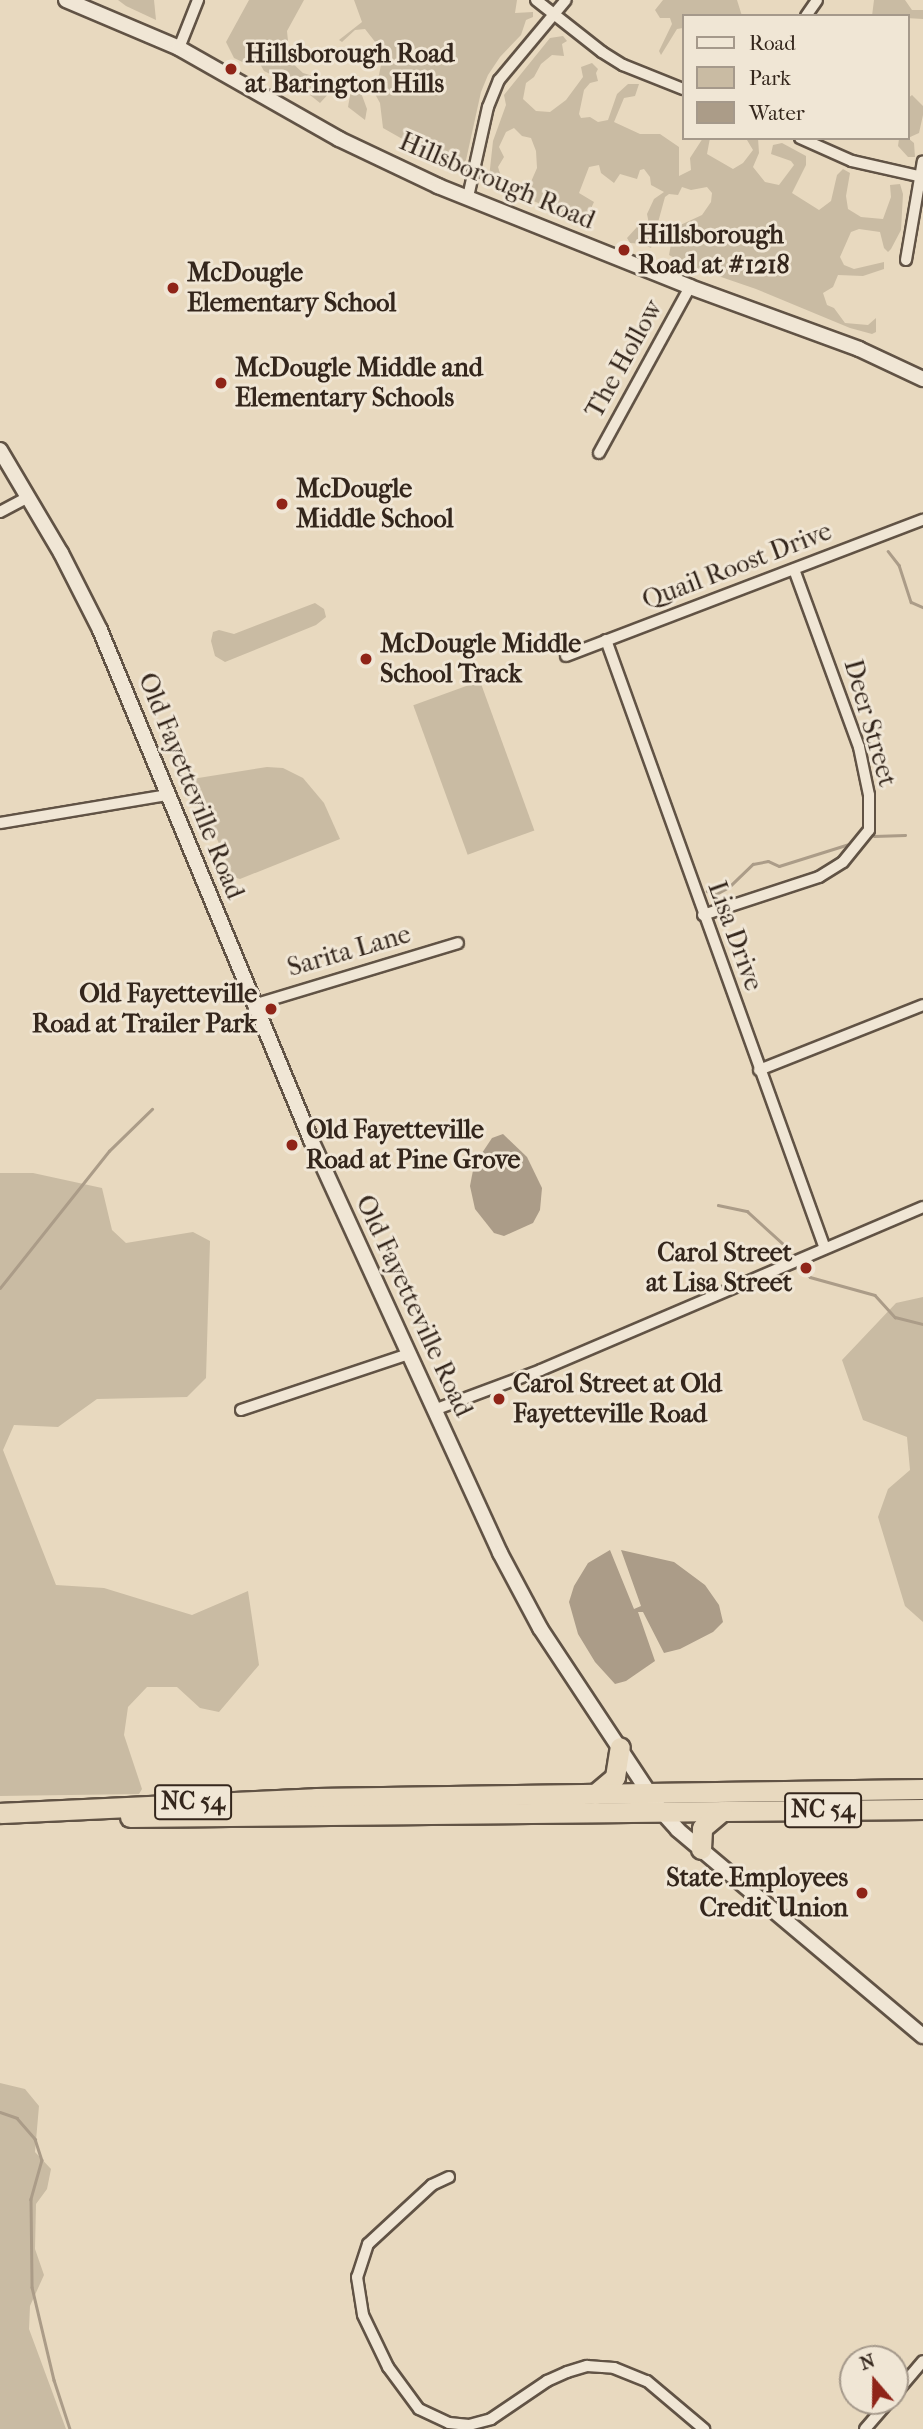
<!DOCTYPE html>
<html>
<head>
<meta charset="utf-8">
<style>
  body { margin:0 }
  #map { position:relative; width:923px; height:2429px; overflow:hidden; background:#e8d9bf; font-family:"IM FELL French Canon",serif }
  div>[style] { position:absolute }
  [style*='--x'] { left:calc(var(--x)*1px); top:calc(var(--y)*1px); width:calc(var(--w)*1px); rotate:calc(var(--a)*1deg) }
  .green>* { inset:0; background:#c9bba3; transform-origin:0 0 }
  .water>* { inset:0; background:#ab9c88 }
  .stream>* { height:2.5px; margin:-1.25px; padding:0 1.25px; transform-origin:1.25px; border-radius:1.25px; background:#ab9c88 }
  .roads { filter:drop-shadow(2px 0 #615345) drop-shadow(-2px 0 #615345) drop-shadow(0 2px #615345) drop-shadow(0 -2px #615345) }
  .street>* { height:10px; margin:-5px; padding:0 5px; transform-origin:5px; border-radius:5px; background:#f0e6d5 }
  .secondary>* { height:14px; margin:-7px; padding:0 7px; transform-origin:7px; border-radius:7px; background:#f0e6d5 }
  .highway>* { height:19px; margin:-9.5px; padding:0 9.5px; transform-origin:9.5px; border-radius:9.5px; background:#e8d9bf }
  .dots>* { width:19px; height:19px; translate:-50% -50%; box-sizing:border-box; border:4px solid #f0e6d5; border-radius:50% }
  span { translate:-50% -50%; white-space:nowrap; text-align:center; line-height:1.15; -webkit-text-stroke:6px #f0e6d5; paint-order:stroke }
  .shield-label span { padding:2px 5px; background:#f0e6d5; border:2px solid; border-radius:5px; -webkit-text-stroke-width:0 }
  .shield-label { font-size:24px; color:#34261c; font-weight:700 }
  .poi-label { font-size:26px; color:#34261c; font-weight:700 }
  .left { translate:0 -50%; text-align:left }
  .right { translate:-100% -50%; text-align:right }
  .street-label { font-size:26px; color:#34261c }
  .legend { position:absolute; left:682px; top:14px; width:228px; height:126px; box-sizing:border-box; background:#f0e6d5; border:2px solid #a5998b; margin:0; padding:9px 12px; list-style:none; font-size:21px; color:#34261c }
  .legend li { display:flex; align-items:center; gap:14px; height:35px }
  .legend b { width:35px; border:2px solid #a5998b }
  .north { position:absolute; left:839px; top:2345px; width:70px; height:70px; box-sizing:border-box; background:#f0e6d5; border:2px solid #a5998b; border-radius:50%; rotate:340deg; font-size:19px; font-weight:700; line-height:28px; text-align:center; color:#34261c }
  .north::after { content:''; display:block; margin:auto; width:24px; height:32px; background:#8f2418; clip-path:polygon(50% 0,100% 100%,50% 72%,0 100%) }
</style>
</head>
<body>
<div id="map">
  <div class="green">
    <div style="clip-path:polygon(118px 0,154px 0,156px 20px,126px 6px)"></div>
    <div style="clip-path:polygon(249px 0,304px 0,287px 31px,290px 61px,303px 73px,316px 77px,315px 90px,332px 90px,320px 103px,310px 95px,278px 83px,272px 75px,264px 71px,259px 62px,251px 66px,234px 58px,226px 42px)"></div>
    <div style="clip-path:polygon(354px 0,517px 0,515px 13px,533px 12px,533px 17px,526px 20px,521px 35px,500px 57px,488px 75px,481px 92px,466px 160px,457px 170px,383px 128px,380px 103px,375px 94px,381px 65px,376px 43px,365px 29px,355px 30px,342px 42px,339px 40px,362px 22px)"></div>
    <div style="clip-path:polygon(663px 0,737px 0,742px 16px,683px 16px,683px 28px,677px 29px,661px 55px,659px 51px,672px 24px,670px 18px,660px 18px,655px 10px)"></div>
    <div style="clip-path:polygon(874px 0,905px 0,912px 10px,923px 10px,923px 19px,872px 16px)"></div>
    <div style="clip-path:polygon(563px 36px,567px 41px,562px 44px,564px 56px,552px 55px,541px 64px,534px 77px,526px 83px,523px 99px,536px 111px,550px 112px,566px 100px,583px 77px,581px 67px,592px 63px,598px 69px,596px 73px,598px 81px,590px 83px,584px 90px,579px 114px,581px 118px,590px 117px,598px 122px,608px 120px,617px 94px,628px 84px,639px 84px,635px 96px,624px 98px,614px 122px,640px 134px,660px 134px,679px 147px,679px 176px,691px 170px,690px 158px,703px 138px,710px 138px,707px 154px,733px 169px,743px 163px,753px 150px,747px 140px,738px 138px,758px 138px,759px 153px,753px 167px,765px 182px,779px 185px,794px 165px,791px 161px,771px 154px,773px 145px,782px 143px,806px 156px,806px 165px,792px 193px,819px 210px,831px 201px,837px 175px,843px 169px,850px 173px,846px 196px,848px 209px,861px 217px,883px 219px,891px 197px,890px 185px,900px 184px,903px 194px,901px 230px,891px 249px,888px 252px,884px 248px,880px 232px,859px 229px,851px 232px,840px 257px,844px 265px,854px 269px,884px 262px,884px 269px,863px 276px,838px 275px,833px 287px,823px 293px,827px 305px,834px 308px,845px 323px,868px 325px,876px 318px,876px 332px,872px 334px,850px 328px,756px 289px,689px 266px,669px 255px,674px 228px,702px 215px,711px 202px,712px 193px,707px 187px,691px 190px,682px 187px,678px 195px,669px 194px,665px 197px,651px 248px,643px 244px,630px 243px,627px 238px,637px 227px,649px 224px,647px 214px,654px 199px,664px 192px,651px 185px,650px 177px,644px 169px,640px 170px,637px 179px,620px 174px,614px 183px,601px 173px,599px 165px,589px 167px,579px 193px,594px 202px,584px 223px,529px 199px,527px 191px,537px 168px,536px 151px,531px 138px,522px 136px,514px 128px,506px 132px,499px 147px,504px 157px,498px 167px,505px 189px,489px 178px,493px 141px,506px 105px,504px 95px,550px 38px)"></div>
    <div style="clip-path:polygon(351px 90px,360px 90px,367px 109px,365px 120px,348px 107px)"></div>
    <div style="clip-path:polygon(912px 95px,923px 106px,923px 115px,919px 133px,908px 138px,914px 143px,915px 157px,908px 157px,898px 146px,899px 139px,907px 138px,907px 99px)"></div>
    <div style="clip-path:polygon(315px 603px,324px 609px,326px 617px,316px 625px,225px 662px,215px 656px,211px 641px,213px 632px,219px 630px,234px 634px)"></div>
    <div style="left:480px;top:681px;width:159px;height:71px;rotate:70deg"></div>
    <div style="clip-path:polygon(267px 767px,283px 768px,303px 778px,324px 803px,340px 839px,240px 879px,233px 877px,192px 779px)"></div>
    <div style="clip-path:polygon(0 1173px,33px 1173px,102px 1188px,112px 1230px,126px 1243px,193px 1232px,210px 1241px,206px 1378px,187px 1397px,97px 1399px,58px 1427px,14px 1425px,3px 1450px,56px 1585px,104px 1588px,192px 1615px,248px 1591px,259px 1665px,219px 1712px,200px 1708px,177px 1687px,147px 1687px,128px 1707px,124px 1735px,142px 1789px,139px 1794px,0 1796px)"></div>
    <div style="clip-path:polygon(923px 1297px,923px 1622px,905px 1606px,878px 1517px,888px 1489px,910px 1470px,907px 1437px,863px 1420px,842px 1360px,896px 1303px)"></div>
    <div style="clip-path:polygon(0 2083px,25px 2089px,39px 2106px,35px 2152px,51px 2169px,47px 2189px,36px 2204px,35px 2249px,44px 2275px,30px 2306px,29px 2329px,66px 2429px,0 2429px)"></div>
  </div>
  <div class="water">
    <div style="clip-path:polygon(503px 1134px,527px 1157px,542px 1188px,540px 1210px,533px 1223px,504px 1236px,494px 1233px,475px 1209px,470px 1186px,474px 1165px,492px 1138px)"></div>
    <div style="clip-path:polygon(610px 1550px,634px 1609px,641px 1606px,621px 1550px,674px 1562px,705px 1585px,719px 1605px,723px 1622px,713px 1632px,680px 1649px,664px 1653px,643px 1612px,638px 1612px,655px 1661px,626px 1681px,615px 1684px,595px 1662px,578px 1634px,569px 1602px,574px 1586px,588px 1563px)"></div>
  </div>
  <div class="stream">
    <div style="--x:888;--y:551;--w:18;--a:52"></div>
    <div style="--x:899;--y:565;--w:39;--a:72"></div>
    <div style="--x:911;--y:602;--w:13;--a:23"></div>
    <div style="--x:874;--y:836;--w:31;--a:-2"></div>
    <div style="--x:707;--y:891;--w:9;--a:18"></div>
    <div style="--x:716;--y:894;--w:15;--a:-28"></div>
    <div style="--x:729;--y:887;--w:33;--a:-44"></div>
    <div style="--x:753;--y:864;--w:15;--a:-11"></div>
    <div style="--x:768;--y:861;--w:12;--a:24"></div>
    <div style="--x:779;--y:866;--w:73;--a:-17.4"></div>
    <div style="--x:849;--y:844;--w:10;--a:-45"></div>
    <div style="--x:718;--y:1205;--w:30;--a:12"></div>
    <div style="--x:747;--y:1211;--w:59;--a:42.3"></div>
    <div style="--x:799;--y:1265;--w:16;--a:47"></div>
    <div style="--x:810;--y:1277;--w:67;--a:15.5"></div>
    <div style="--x:875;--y:1295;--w:30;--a:48"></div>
    <div style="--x:895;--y:1317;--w:29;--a:14"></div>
    <div style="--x:0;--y:1288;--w:175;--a:-51.5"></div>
    <div style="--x:109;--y:1151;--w:60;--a:-44.3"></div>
    <div style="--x:0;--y:2112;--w:18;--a:19"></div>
    <div style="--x:17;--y:2118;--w:28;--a:49"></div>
    <div style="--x:35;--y:2139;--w:22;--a:72"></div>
    <div style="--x:42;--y:2160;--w:41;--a:105.8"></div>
    <div style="--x:31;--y:2199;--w:88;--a:89.3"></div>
    <div style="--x:32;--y:2287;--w:96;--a:76.7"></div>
    <div style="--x:54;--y:2380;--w:52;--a:71.9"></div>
  </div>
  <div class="roads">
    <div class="street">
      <div style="--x:536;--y:0;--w:84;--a:38.2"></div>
      <div style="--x:602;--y:52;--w:25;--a:32"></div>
      <div style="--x:623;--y:65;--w:65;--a:21.8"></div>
      <div style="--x:806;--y:16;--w:19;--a:-55"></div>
      <div style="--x:179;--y:48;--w:52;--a:-68.4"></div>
      <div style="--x:800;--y:138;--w:57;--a:23.9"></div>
      <div style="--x:852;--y:161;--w:73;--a:12.7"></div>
      <div style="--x:468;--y:197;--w:92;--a:-77.5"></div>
      <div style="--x:488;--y:107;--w:29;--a:-68"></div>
      <div style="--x:499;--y:80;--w:104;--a:-50.1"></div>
      <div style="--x:906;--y:260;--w:100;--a:-80.3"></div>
      <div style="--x:599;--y:453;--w:189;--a:-61.3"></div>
      <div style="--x:0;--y:512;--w:32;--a:-28"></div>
      <div style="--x:606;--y:640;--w:644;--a:70.21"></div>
      <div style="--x:566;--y:656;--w:382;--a:-20.9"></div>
      <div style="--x:0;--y:823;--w:170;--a:-9.5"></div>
      <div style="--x:703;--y:915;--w:122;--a:-18.1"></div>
      <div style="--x:819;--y:877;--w:28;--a:-32"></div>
      <div style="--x:843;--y:862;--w:41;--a:-50.9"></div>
      <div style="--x:869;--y:830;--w:35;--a:-90"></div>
      <div style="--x:869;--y:795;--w:49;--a:-101.8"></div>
      <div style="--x:859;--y:747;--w:189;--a:-110.1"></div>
      <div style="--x:253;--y:1005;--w:214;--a:-16.8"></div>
      <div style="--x:759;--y:1070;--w:176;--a:-21.6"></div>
      <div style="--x:241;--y:1410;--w:176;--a:-18.5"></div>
      <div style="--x:434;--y:1410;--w:114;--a:-20.5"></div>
      <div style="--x:541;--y:1370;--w:415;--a:-23.1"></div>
      <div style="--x:449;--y:2177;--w:19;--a:155"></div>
      <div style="--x:432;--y:2185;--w:87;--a:137.3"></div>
      <div style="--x:368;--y:2244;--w:35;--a:108"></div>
      <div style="--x:357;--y:2277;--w:38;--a:81"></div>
      <div style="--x:363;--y:2315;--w:58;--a:64.3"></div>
      <div style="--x:388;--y:2367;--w:52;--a:53.6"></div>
      <div style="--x:419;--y:2409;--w:33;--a:25"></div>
      <div style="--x:449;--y:2423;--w:20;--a:6"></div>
      <div style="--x:469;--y:2425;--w:23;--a:-15"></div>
      <div style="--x:491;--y:2419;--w:68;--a:-34.2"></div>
      <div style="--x:547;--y:2381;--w:22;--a:-24"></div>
      <div style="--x:567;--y:2372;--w:21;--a:-17"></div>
      <div style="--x:587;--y:2366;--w:27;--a:4"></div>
      <div style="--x:614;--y:2368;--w:35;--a:22"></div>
      <div style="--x:647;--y:2381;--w:75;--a:40.1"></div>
      <div style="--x:895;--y:2394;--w:43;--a:-49.7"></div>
      <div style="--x:865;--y:2429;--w:37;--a:-49"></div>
    </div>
    <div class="secondary">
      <div style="--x:66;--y:0;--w:123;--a:23"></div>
      <div style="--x:179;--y:48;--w:184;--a:29.6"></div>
      <div style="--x:339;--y:139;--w:110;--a:25.4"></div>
      <div style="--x:438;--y:186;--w:271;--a:21.8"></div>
      <div style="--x:690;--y:287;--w:180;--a:20.1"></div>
      <div style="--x:859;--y:349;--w:71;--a:25.1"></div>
      <div style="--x:0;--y:450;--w:120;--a:59.4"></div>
      <div style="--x:61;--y:553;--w:86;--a:63.1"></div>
      <div style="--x:100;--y:630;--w:552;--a:67.52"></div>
      <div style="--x:311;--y:1140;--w:454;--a:65.4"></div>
      <div style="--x:500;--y:1553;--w:85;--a:61.9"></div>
      <div style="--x:540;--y:1628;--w:221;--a:56.5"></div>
      <div style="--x:662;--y:1812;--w:24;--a:48"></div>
      <div style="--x:678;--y:1830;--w:320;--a:40.1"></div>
    </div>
    <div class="highway">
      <div style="--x:595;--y:1794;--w:26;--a:-40"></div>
      <div style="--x:615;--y:1777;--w:30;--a:-81"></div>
      <div style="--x:0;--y:1813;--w:316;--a:-2.7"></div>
      <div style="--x:316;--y:1798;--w:607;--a:-0.85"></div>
      <div style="--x:130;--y:1817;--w:793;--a:-0.58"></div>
      <div style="--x:701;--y:1849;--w:21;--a:-87"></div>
      <div style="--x:702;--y:1828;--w:26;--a:-40"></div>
    </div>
  </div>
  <div class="dots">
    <div style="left:231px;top:69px;background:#8f2418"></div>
    <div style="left:624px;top:250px;background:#8f2418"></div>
    <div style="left:173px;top:288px;background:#8f2418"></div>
    <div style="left:221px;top:383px;background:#8f2418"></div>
    <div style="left:282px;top:504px;background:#8f2418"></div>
    <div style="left:366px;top:659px;background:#8f2418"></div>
    <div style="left:271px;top:1009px;background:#8f2418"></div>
    <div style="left:292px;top:1145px;background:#8f2418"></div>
    <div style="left:806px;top:1268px;background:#8f2418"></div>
    <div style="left:499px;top:1399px;background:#8f2418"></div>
    <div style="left:862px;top:1893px;background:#8f2418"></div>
  </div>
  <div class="shield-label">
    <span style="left:193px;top:1802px">NC 54</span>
    <span style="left:823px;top:1810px">NC 54</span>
  </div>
  <div class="poi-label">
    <span class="left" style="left:245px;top:69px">Hillsborough Road<br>at Barington Hills</span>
    <span class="left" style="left:638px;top:250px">Hillsborough<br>Road at #1218</span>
    <span class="left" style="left:187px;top:288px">McDougle<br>Elementary School</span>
    <span class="left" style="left:235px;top:383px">McDougle Middle and<br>Elementary Schools</span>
    <span class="left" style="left:296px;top:504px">McDougle<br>Middle School</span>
    <span class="left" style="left:380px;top:659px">McDougle Middle<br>School Track</span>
    <span class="right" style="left:257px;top:1009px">Old Fayetteville<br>Road at Trailer Park</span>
    <span class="left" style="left:306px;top:1145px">Old Fayetteville<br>Road at Pine Grove</span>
    <span class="right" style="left:792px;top:1268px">Carol Street<br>at Lisa Street</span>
    <span class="left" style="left:513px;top:1399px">Carol Street at Old<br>Fayetteville Road</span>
    <span class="right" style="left:848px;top:1893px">State Employees<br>Credit Union</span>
  </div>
  <div class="street-label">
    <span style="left:497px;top:181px;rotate:23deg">Hillsborough Road</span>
    <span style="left:624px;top:359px;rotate:-61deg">The Hollow</span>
    <span style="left:737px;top:566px;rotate:-21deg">Quail Roost Drive</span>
    <span style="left:870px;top:723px;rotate:74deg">Deer Street</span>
    <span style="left:191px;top:786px;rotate:68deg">Old Fayetteville Road</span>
    <span style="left:735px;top:936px;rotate:70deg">Lisa Drive</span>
    <span style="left:349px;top:951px;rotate:-16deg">Sarita Lane</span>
    <span style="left:414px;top:1306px;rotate:65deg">Old Fayetteville Road</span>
  </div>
  <ul class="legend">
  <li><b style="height:9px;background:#f0e6d5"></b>Road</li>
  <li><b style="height:19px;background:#c9bba3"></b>Park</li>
  <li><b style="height:19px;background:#ab9c88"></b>Water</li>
  </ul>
  <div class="north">N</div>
</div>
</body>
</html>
